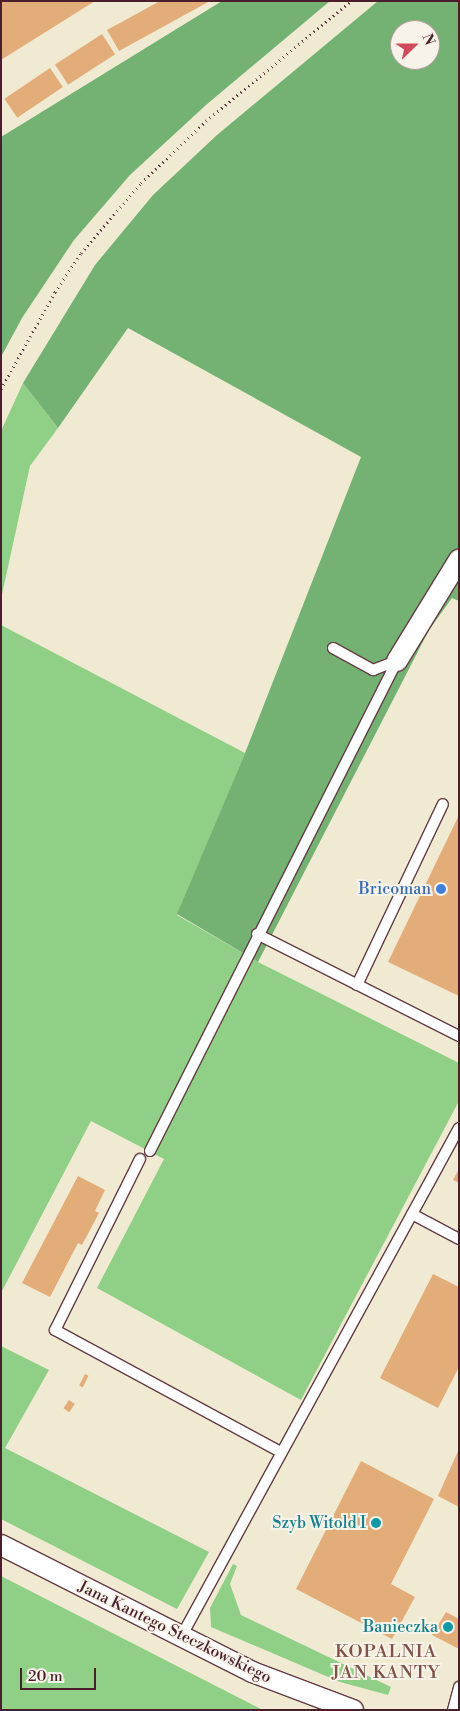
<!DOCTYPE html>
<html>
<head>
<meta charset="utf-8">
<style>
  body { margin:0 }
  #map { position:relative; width:460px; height:1711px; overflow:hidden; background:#f0ead3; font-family:"Libre Bodoni",serif }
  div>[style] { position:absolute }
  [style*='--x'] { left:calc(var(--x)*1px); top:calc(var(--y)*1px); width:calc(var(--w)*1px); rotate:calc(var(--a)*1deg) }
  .green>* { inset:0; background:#90cf86 }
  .forest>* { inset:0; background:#74b273 }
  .building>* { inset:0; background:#e3ad79; transform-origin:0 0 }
  .path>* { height:3px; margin-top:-1.5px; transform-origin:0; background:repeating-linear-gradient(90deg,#633d44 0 1px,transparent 0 5px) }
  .roads { filter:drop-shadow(1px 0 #633d44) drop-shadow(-1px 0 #633d44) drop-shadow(0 1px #633d44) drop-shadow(0 -1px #633d44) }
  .service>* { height:10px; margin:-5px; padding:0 5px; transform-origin:5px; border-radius:5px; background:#fff }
  .minor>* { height:20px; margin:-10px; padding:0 10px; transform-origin:10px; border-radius:10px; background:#fff }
  .dots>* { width:14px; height:14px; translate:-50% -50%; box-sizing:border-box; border:2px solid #f7f3e8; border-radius:50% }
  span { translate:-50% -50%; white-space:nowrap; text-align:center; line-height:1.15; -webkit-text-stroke:4px #f7f3e8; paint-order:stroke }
  .shop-label { font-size:16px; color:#366cbe }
  .right { translate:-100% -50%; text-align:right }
  .culture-label { font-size:16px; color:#0d838f }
  .street-label { font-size:16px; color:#4a1f2b }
  .neighbourhood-label { font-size:18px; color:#805146; letter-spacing:1px }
  .frame { position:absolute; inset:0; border:2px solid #4a1f2b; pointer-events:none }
  .north { position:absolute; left:390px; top:20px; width:50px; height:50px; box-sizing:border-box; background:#f7f3e8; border:1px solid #b29e9c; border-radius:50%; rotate:68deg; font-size:14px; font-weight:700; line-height:20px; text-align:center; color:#4a1f2b }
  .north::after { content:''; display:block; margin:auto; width:18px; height:22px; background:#d1495b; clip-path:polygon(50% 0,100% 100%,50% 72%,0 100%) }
  .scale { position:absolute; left:20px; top:1668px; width:76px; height:22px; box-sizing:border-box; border:2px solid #4a1f2b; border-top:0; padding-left:6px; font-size:15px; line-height:18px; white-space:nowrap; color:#4a1f2b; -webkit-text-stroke:4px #f7f3e8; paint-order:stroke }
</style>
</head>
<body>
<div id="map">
  <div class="green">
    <div style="clip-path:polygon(23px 383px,58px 428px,30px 466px,1px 599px,1px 431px)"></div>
    <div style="clip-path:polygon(1px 625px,245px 753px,177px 915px,258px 962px,459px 1063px,459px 1101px,301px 1400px,97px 1288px,164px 1159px,91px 1121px,1px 1293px)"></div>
    <div style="clip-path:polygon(1px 1346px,49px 1370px,5px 1448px,209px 1552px,177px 1609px,1px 1519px)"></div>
    <div style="clip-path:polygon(233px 1564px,237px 1566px,230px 1584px,241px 1615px,391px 1687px,388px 1695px,340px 1682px,211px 1627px,210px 1608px)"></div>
    <div style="clip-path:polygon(1px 1576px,263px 1710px,1px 1710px)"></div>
  </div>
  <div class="forest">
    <div style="clip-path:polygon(222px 1px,330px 1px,206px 105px,130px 175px,74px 240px,22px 318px,1px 357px,1px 137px)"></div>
    <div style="clip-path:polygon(evenodd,378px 1px,459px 1px,459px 601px,452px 598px,429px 630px,258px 962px,177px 914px,245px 753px,361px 457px,128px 328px,58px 428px,23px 383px,95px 265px,153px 195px,217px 135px,378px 1px,400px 30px,430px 30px,430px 60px,400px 60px,400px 30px)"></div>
  </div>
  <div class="building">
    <div style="clip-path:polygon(1px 1px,95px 1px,1px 60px)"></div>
    <div style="clip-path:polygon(160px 1px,210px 1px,119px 51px,107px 30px)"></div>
    <div style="left:102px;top:34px;width:24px;height:56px;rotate:57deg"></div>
    <div style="left:50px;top:68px;width:23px;height:55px;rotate:56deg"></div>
    <div style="clip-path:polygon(459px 815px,459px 996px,388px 962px)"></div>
    <div style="clip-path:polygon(459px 1169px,459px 1183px,453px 1180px)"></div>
    <div style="clip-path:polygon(78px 1176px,105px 1190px,95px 1211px,99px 1213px,82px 1245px,78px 1243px,50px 1297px,22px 1283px)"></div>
    <div style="clip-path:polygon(433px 1274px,459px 1287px,459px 1367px,438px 1408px,380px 1378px)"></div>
    <div style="left:85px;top:1374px;width:4px;height:13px;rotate:27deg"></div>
    <div style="left:69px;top:1400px;width:7px;height:10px;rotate:34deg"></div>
    <div style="clip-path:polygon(459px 1449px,459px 1507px,438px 1496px)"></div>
    <div style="clip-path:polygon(361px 1461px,434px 1499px,391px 1584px,415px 1597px,392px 1639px,296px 1589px)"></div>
    <div style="clip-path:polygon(446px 1612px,459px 1619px,459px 1649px,432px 1635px)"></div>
  </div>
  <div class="path">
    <div style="--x:1;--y:389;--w:111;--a:-60.9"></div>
    <div style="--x:55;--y:292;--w:47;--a:-56.3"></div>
    <div style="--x:81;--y:253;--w:92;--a:-49.4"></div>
    <div style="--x:141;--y:183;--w:90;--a:-43.6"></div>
    <div style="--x:206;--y:121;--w:188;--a:-39.6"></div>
  </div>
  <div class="roads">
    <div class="service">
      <div style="--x:333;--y:648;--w:46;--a:28.8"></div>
      <div style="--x:373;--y:670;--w:26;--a:-21"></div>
      <div style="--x:257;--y:934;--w:226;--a:26.8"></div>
      <div style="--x:357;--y:985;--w:200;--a:-64.6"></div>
      <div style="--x:150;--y:1151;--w:549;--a:-63.25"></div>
      <div style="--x:140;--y:1159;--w:191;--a:116.4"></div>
      <div style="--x:55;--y:1330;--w:257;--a:28.4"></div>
      <div style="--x:412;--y:1214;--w:53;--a:28"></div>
      <div style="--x:181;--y:1637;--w:580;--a:-61.36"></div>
      <div style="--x:453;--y:1710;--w:24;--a:-75"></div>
    </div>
    <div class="minor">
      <div style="--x:397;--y:661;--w:119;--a:-58.5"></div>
      <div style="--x:1;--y:1545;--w:281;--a:26.8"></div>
      <div style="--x:252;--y:1672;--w:108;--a:20.6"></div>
    </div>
  </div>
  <div class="dots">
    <div style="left:441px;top:889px;background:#3f7fe0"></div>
    <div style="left:376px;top:1523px;background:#0f9aa8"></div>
    <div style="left:448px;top:1627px;background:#0f9aa8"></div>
  </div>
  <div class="shop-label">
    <span class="right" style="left:431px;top:889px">Bricoman</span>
  </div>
  <div class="culture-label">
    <span class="right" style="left:366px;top:1523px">Szyb Witold I</span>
    <span class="right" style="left:438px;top:1627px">Banieczka</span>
  </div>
  <div class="street-label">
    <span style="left:175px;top:1632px;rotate:26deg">Jana Kantego Steczkowskiego</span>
  </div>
  <div class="neighbourhood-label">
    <span style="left:386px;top:1663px">KOPALNIA<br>JAN KANTY</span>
  </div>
  <div class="frame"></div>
  <div class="north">N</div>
  <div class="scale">20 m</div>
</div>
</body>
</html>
